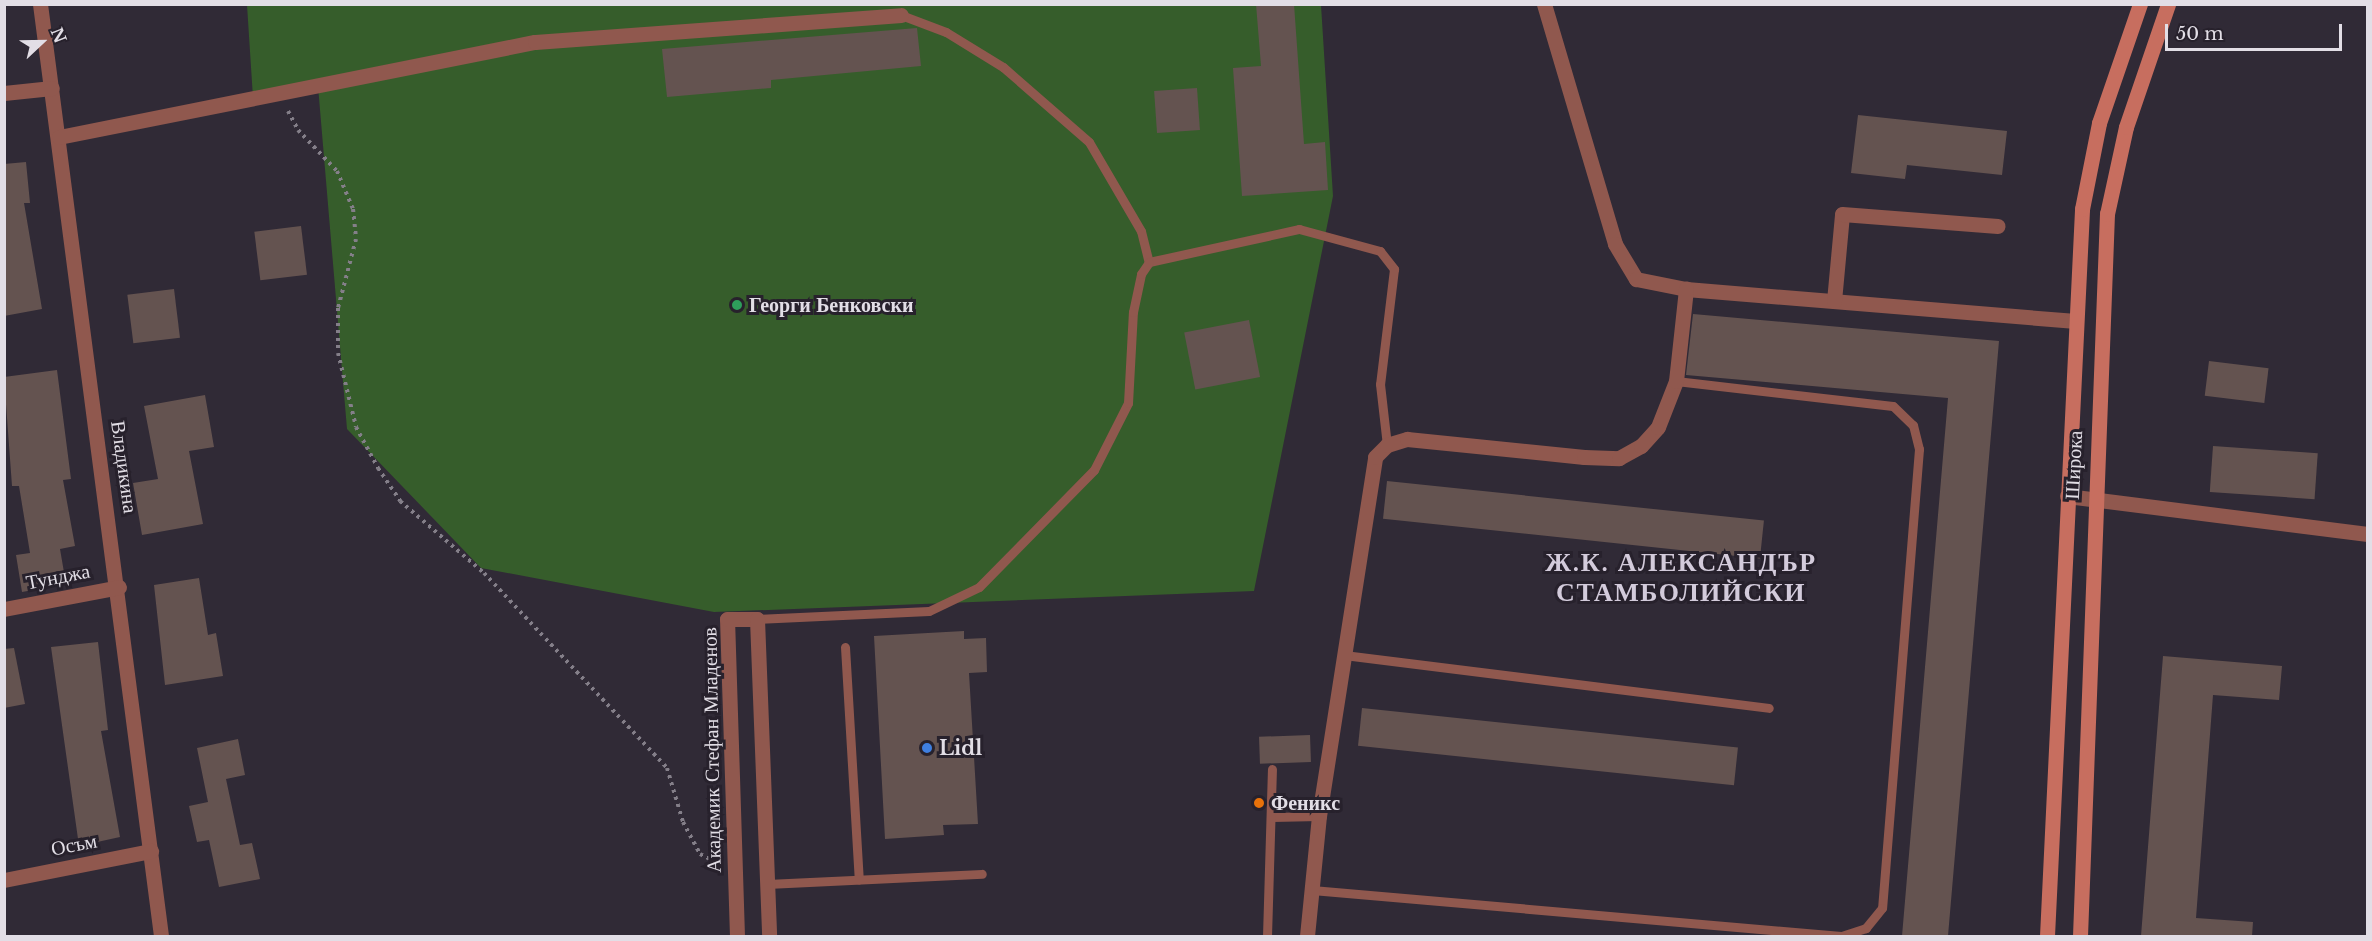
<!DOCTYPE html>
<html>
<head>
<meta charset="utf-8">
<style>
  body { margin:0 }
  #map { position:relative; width:2372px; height:941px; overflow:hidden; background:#302a36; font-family:"Libre Baskerville",serif }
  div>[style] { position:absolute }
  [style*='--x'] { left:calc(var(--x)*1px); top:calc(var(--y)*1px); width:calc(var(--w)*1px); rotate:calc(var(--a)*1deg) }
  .green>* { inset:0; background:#365d2b }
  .building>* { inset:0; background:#645350; transform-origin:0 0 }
  .path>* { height:4px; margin-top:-2px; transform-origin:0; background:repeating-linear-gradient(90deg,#847f89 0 3px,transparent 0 7.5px) }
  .service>* { height:9px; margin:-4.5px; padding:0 4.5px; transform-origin:4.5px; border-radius:4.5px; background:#90584e }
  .minor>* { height:15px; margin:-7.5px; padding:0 7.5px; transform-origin:7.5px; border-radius:7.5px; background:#90584e }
  .secondary>* { height:15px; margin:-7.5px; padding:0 7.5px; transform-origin:7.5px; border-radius:7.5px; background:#c76e5f }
  .dots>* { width:16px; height:16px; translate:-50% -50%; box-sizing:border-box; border:3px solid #27212c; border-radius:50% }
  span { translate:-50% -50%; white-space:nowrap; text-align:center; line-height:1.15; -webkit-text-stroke:6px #27212c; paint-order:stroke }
  .poi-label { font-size:20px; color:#e2dee6; font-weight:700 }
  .left { translate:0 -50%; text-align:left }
  .street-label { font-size:20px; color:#e2dee6 }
  .district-label { font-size:26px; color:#d3cbdb; font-weight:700; letter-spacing:1.5px }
  .frame { position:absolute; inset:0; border:6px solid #e2dee6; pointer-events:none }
  .north { position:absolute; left:12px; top:12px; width:60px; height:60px; -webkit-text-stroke:4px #27212c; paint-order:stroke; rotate:68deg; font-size:16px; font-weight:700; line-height:24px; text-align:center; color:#e2dee6 }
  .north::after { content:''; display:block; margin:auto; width:21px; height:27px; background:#e2dee6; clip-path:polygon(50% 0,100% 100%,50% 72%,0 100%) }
  .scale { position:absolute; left:2165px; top:24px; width:177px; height:27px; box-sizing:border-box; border:3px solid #e2dee6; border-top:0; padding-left:8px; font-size:18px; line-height:21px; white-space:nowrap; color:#e2dee6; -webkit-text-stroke:4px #27212c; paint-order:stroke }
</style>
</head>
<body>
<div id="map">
  <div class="green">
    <div style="clip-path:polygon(247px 5px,1321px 5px,1333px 196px,1254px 591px,714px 612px,481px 568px,347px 429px,318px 86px,253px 98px)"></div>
  </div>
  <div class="building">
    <div style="clip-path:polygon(1256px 4px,1294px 4px,1304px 144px,1325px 142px,1328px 190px,1242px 196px,1233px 68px,1261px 66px)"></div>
    <div style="clip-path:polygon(917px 28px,921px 66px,771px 80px,771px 88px,667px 97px,662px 49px)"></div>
    <div style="left:1197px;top:88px;width:42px;height:43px;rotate:86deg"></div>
    <div style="clip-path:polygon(1858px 115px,2007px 131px,2002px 175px,1907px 165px,1905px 179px,1851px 173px)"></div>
    <div style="clip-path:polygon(26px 162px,30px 203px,24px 203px,42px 309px,4px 316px,4px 164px)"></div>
    <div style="left:301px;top:226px;width:49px;height:47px;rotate:83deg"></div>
    <div style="left:174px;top:289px;width:49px;height:47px;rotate:83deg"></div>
    <div style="clip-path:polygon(1693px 314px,1999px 341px,1948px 936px,1902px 936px,1948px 398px,1686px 375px)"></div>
    <div style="left:1249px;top:320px;width:58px;height:66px;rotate:79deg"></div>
    <div style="left:2209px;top:361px;width:60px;height:35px;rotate:7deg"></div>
    <div style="clip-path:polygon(57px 370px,71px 479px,63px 480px,75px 546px,60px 549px,66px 584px,22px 592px,16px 555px,30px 553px,19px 486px,12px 486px,4px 377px)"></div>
    <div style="clip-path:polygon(205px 395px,214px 447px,189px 451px,203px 524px,142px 535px,133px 483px,158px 479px,144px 406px)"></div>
    <div style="left:2213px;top:446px;width:105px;height:46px;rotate:4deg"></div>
    <div style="left:1387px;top:481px;width:379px;height:38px;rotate:6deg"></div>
    <div style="clip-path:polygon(199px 578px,208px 635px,216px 633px,223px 676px,165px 685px,154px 585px)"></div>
    <div style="clip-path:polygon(964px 631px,964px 639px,986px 638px,987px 672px,969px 673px,978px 824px,943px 825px,944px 835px,885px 839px,874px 636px)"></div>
    <div style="clip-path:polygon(98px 642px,108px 730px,101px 731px,120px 837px,79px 846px,51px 647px)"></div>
    <div style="clip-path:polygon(14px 648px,25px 704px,4px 708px,4px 649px)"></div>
    <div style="clip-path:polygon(2163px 656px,2282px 666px,2279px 700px,2213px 695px,2196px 918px,2253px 922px,2252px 936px,2141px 936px)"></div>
    <div style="left:1362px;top:708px;width:378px;height:38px;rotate:6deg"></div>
    <div style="left:1310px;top:735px;width:27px;height:51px;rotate:88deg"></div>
    <div style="clip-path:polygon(238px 739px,245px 775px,226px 779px,240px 845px,252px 843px,260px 879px,219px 887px,209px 840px,197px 842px,189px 806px,208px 802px,197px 748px)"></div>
  </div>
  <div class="path">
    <div style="--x:288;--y:111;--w:21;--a:62"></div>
    <div style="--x:298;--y:130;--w:57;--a:46.4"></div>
    <div style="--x:337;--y:171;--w:41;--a:67.2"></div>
    <div style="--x:353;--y:209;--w:30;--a:84"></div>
    <div style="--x:356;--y:239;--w:71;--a:104.6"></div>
    <div style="--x:338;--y:308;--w:45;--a:90"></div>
    <div style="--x:338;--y:353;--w:76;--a:76.3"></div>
    <div style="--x:356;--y:427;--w:47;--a:61.8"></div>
    <div style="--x:378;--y:468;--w:40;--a:56"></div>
    <div style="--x:400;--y:501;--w:111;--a:40.6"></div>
    <div style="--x:484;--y:573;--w:267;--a:46.8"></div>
    <div style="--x:667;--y:768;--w:56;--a:73.5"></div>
    <div style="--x:683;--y:822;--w:36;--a:62"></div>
    <div style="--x:700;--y:854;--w:18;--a:27"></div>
  </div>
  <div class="service">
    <div style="--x:901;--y:15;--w:48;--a:20.7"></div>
    <div style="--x:946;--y:32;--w:67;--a:31.6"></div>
    <div style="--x:1003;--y:67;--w:114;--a:41.1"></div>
    <div style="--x:1089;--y:142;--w:103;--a:59.7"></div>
    <div style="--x:1141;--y:231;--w:32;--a:76"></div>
    <div style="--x:1149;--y:262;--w:154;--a:-12.4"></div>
    <div style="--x:1299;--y:229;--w:84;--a:15.2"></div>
    <div style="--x:1380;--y:251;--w:23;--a:52"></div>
    <div style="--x:1394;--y:269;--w:116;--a:96.9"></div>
    <div style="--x:1380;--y:384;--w:61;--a:83.5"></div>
    <div style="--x:1676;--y:381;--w:218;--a:6.6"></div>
    <div style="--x:1893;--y:406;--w:28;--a:44"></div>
    <div style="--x:1913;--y:425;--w:25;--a:76"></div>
    <div style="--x:1919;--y:449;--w:460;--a:94.6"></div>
    <div style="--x:1882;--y:908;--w:26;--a:129"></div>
    <div style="--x:1866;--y:928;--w:25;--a:162"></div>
    <div style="--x:757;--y:619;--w:172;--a:-2.7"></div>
    <div style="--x:929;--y:611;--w:55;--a:-25.6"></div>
    <div style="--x:979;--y:587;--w:164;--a:-45.5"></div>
    <div style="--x:1094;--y:470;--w:75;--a:-63.1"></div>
    <div style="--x:1128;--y:403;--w:91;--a:-86.9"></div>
    <div style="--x:1133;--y:312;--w:39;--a:-78"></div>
    <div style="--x:1141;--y:274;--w:14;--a:-56"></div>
    <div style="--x:845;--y:647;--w:233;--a:86.6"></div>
    <div style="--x:1344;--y:655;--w:428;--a:7.1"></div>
    <div style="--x:1272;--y:817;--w:47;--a:-1.2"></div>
    <div style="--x:767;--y:884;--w:215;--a:-2.7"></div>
    <div style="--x:1312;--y:890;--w:531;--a:4.97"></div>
    <div style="--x:1267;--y:936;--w:167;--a:-88.3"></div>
  </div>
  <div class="minor">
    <div style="--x:40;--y:4;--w:940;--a:82.6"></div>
    <div style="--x:1544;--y:4;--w:250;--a:73.5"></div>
    <div style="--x:1615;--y:244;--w:41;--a:59"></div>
    <div style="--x:1636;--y:279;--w:51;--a:11.3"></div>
    <div style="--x:1686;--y:289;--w:391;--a:4.7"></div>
    <div style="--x:4;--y:93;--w:48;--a:-5.9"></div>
    <div style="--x:59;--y:137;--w:485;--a:-11.3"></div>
    <div style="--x:535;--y:42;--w:367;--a:-4.2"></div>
    <div style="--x:1834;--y:301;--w:87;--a:-84.7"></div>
    <div style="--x:1842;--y:214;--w:156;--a:4.4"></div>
    <div style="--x:2067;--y:496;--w:303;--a:7.2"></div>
    <div style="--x:4;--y:609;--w:117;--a:-10.8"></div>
    <div style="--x:4;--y:880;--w:150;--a:-11.2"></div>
    <div style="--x:737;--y:936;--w:317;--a:-91.8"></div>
    <div style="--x:727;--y:619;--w:30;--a:0"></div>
    <div style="--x:757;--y:619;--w:317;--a:87.8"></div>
    <div style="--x:1307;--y:936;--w:121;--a:-84.3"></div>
    <div style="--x:1319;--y:816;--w:363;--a:-81.1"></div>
    <div style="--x:1375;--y:457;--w:17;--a:-45"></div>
    <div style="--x:1387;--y:445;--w:21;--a:-17"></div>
    <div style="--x:1407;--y:439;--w:178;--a:5.8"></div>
    <div style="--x:1584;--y:457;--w:35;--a:2"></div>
    <div style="--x:1619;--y:458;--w:25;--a:-29"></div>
    <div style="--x:1641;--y:446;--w:25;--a:-48"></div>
    <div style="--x:1658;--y:427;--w:49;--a:-68.6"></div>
    <div style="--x:1676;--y:381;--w:93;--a:-83.8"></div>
  </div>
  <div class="secondary">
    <div style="--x:2047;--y:936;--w:728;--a:-87.24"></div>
    <div style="--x:2082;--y:209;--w:88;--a:-78.8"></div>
    <div style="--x:2099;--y:123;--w:126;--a:-71"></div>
    <div style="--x:2080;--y:936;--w:723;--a:-87.86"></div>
    <div style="--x:2107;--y:214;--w:89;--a:-77.7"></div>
    <div style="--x:2126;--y:127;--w:130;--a:-71.1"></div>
  </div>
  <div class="dots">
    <div style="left:737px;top:305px;background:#2e9e5b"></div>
    <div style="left:927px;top:748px;background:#3f7fe0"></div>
    <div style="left:1259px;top:803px;background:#e8710a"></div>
  </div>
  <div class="poi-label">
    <span class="left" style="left:749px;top:305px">Георги Бенковски</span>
    <span class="left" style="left:939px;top:748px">Lidl</span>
    <span class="left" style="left:1271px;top:803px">Феникс</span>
  </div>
  <div class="street-label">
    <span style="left:2074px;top:465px;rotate:-87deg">Широка</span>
    <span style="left:124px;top:467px;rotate:82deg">Владикина</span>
    <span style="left:58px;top:577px;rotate:-11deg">Тунджа</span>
    <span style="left:712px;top:750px;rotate:-91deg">Академик Стефан Младенов</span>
    <span style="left:74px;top:845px;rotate:-11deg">Осъм</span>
  </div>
  <div class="district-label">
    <span style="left:1681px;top:578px">Ж.К. АЛЕКСАНДЪР<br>СТАМБОЛИЙСКИ</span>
  </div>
  <div class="frame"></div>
  <div class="north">N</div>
  <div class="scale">50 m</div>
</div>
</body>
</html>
